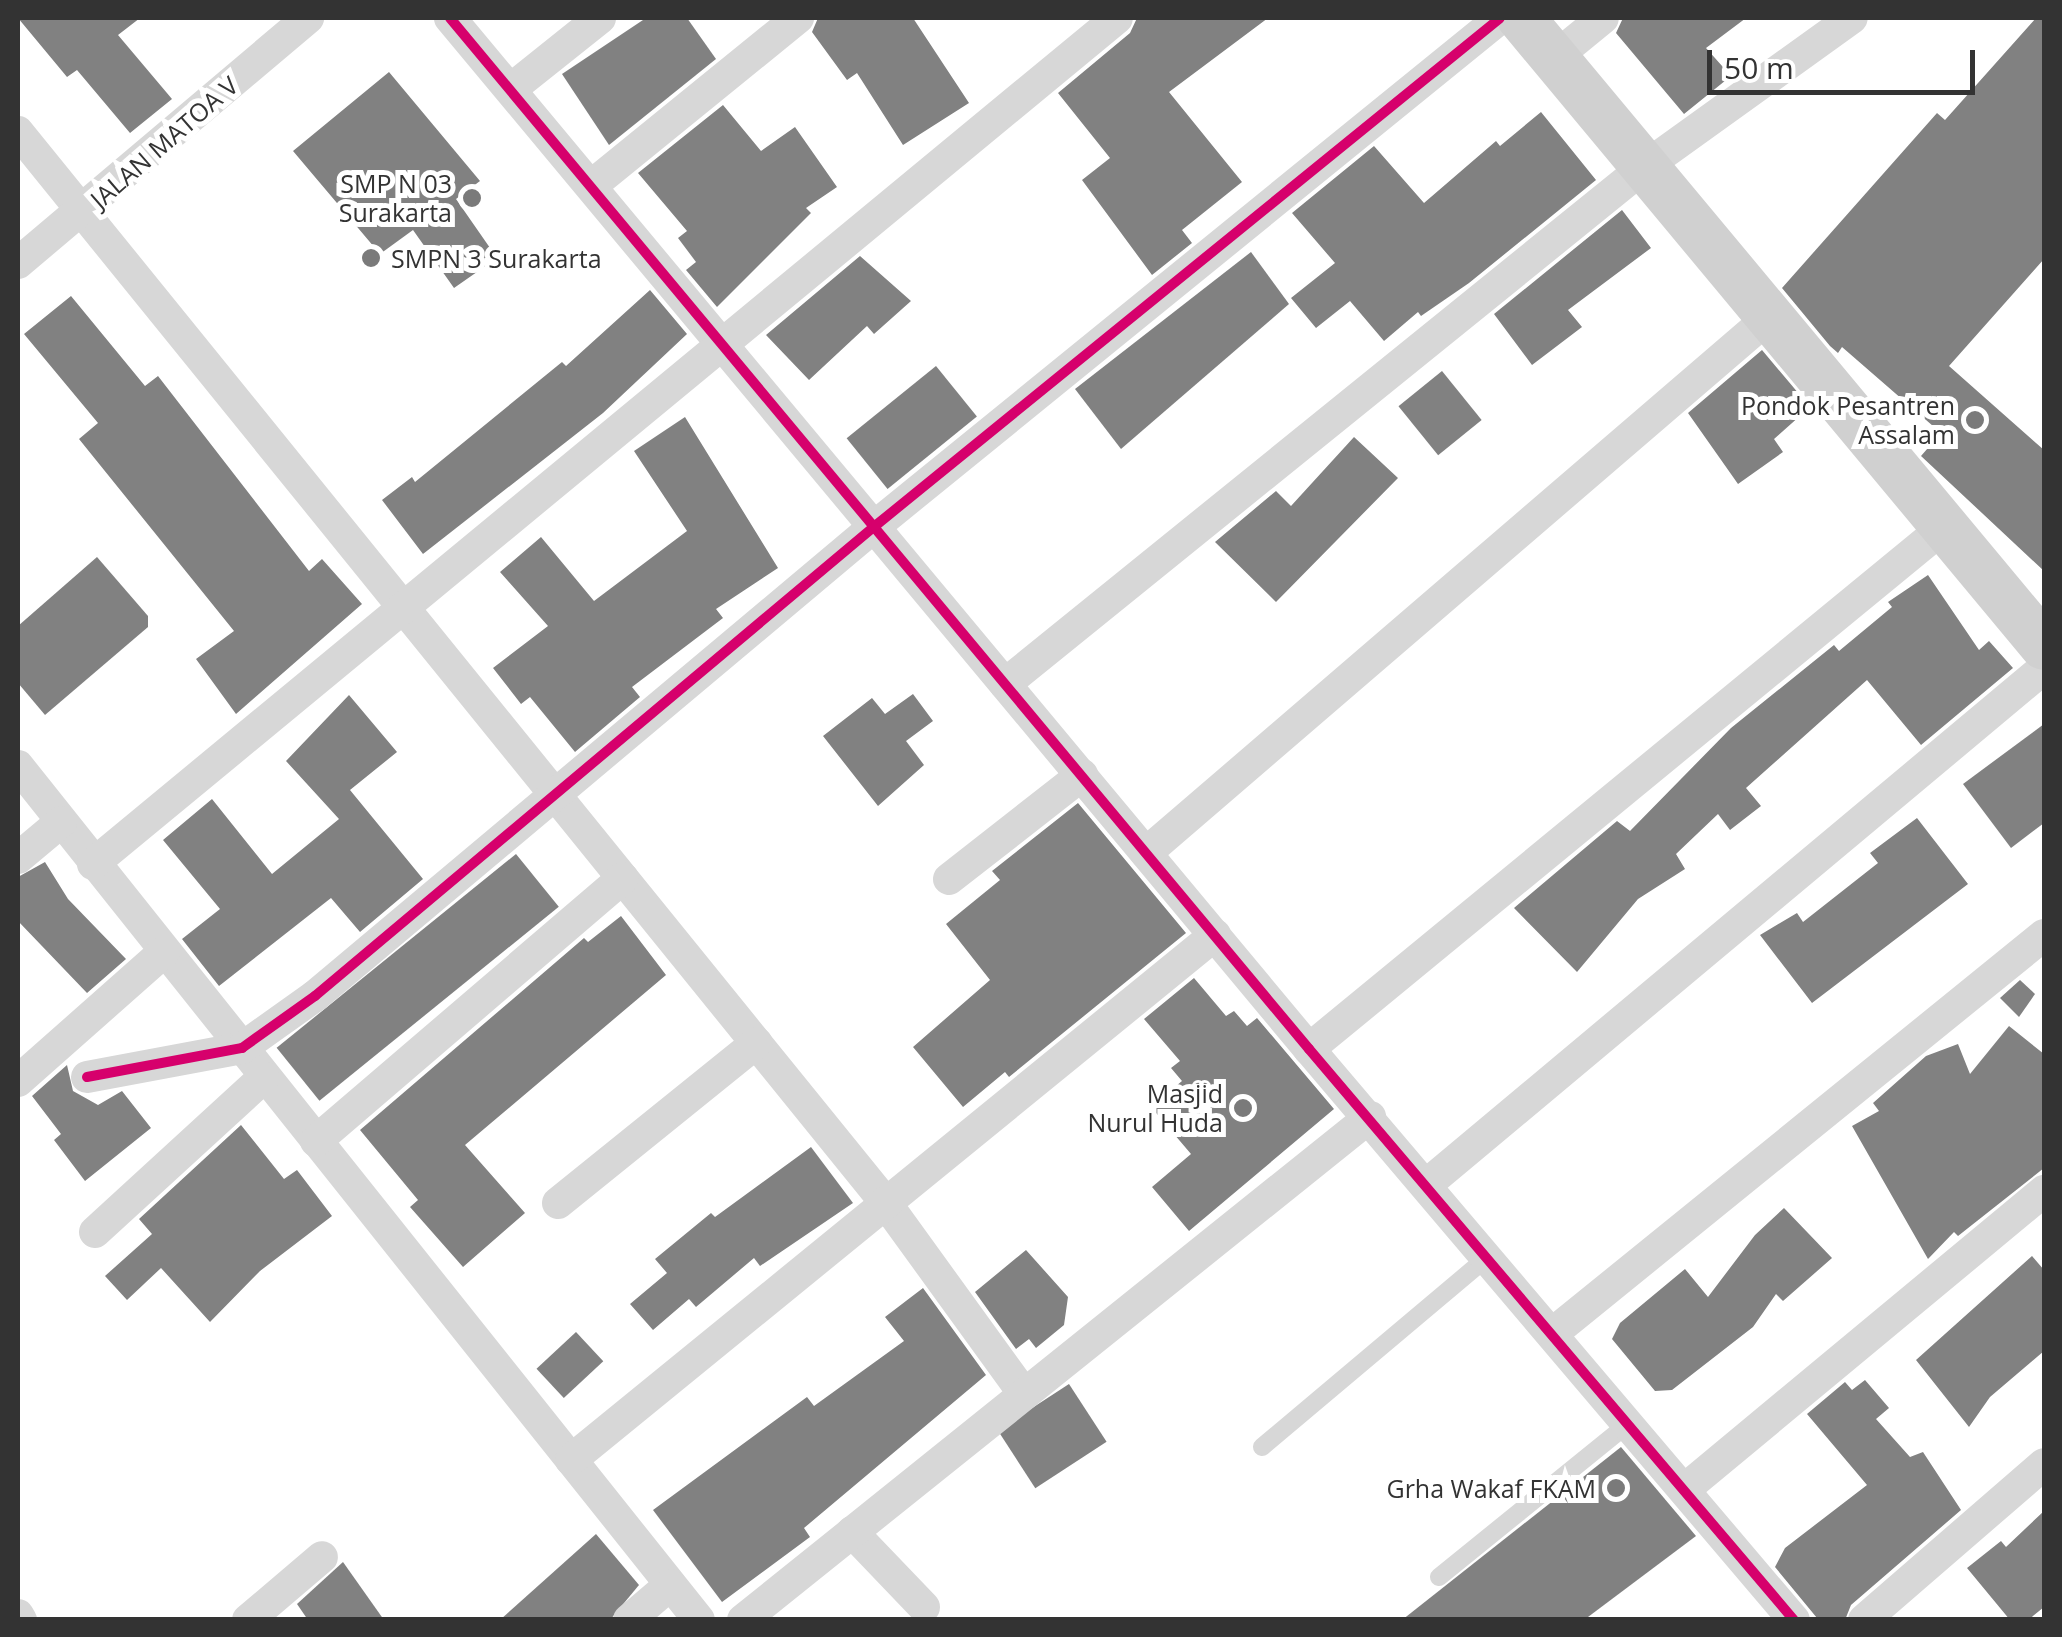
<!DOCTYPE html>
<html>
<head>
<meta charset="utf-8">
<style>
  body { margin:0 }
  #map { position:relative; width:2062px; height:1637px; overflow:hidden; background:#fff; font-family:"Open Sans",sans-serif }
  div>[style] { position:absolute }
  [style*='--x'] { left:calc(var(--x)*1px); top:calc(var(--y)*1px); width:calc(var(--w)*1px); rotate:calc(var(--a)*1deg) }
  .building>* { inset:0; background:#818181; transform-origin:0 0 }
  .lane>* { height:18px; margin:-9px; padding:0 9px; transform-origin:9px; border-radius:9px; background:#d7d7d7 }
  .street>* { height:32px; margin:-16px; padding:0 16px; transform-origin:16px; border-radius:16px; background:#d7d7d7 }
  .secondary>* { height:48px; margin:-24px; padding:0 24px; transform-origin:24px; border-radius:24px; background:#d0d0d0 }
  .cycleway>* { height:10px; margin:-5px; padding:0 5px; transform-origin:5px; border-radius:5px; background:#d6006c }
  .dots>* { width:28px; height:28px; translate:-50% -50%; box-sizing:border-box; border:5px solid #fff; border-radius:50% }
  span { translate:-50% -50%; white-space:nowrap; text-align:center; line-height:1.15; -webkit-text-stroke:10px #fff; paint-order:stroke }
  .street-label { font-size:25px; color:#333 }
  .poi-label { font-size:25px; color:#333 }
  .right { translate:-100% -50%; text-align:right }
  .left { translate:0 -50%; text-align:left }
  .frame { position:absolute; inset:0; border:20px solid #333; pointer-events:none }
  .scale { position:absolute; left:1707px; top:50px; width:268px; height:45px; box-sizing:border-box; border:5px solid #333; border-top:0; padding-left:12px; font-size:30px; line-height:35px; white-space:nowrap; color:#333; -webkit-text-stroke:8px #fff; paint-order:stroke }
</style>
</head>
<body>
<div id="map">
  <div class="building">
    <div style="clip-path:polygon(18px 18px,140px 18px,118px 35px,172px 99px,130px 133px,77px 70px,67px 77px)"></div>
    <div style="clip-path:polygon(646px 18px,687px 18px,716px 59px,609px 145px,562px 74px)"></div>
    <div style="clip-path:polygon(818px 18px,913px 18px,969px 103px,903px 145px,857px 73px,847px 80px,812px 32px)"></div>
    <div style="clip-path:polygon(1137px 18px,1268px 18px,1169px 92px,1242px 182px,1182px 230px,1192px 243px,1152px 275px,1082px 180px,1110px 158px,1058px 93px,1130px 33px)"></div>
    <div style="clip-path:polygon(1623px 18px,1746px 18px,1706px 48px,1731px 76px,1684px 114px,1616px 33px)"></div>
    <div style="clip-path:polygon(2036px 18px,2044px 18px,2044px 259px,1949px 366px,2044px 450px,2044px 571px,1921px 456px,1941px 433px,1842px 347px,1838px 353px,1830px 346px,1782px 288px,1937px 113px,1945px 120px)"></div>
    <div style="clip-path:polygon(389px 72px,480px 181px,456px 199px,497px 258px,454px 288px,413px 230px,380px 254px,293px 151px)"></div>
    <div style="clip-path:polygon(723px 105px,761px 151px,795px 127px,837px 187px,806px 208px,811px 213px,717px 307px,686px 270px,696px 262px,678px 238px,687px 231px,638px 173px)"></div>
    <div style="clip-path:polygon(1541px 112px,1596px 180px,1469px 283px,1421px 316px,1418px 312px,1384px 341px,1350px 301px,1316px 328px,1291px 298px,1335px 263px,1292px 213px,1374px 146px,1424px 203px,1496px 141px,1500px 146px)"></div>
    <div style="clip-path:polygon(1622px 210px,1651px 248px,1568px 310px,1582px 327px,1532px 365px,1494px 314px)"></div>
    <div style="clip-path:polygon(1251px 252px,1289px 304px,1121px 449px,1075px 389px)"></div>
    <div style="clip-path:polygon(860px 256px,911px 301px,874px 334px,867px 326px,809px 380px,766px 335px)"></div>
    <div style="clip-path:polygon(650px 290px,687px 334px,603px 413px,423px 554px,382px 500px,412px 477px,415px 482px,562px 362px,566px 366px)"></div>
    <div style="clip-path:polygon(71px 296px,145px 386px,158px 376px,309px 571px,322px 559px,362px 604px,236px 714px,196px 659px,234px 631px,79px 439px,98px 423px,24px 334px)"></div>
    <div style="clip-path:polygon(1762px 350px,1810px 407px,1774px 439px,1783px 452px,1738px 484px,1688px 413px)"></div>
    <div style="left:936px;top:366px;width:65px;height:115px;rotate:51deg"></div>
    <div style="left:1442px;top:371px;width:63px;height:56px;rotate:51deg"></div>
    <div style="clip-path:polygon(685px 417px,778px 568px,716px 609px,723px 618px,632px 687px,640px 697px,575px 752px,530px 697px,521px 704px,493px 668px,548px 626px,500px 572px,541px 537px,594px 601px,687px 531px,634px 451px)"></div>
    <div style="clip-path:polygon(1354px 437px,1398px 478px,1276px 602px,1215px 542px,1276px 491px,1291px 506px)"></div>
    <div style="clip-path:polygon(97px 557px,148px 616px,148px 627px,45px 715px,18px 683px,18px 626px)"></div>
    <div style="clip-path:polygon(1928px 575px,1979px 650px,1989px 641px,2013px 668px,1921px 745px,1867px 680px,1746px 788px,1761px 806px,1730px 830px,1718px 814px,1676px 854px,1685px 869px,1638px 899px,1577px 972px,1514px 908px,1617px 821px,1630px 831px,1731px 728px,1834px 645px,1839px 651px,1892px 607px,1888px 602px)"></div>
    <div style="clip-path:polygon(913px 694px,933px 721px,906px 741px,924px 765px,878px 806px,823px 736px,872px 698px,885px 714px)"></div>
    <div style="clip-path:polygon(349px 695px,397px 752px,350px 790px,423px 879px,360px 932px,331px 898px,219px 986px,182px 939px,220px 909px,163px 840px,212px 799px,272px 874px,339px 819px,286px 761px)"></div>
    <div style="clip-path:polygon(2044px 724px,2044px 823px,2011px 848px,1963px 784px)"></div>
    <div style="clip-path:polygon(1078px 803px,1186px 933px,1009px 1077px,1005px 1072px,963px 1107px,913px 1047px,990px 980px,946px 924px,1000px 880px,992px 871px)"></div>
    <div style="clip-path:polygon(1917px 818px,1968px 884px,1812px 1003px,1760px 935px,1797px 913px,1803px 922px,1878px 863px,1870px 853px)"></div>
    <div style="left:516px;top:854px;width:68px;height:308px;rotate:51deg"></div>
    <div style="clip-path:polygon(45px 862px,68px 899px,126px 959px,87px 993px,18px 921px,18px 877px)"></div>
    <div style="clip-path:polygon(621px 916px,666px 975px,465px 1145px,525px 1213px,463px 1267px,410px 1207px,418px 1200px,360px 1130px,584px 938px,588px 942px)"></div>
    <div style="clip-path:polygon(1194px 978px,1226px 1016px,1234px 1011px,1247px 1026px,1257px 1018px,1334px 1109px,1189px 1231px,1152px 1187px,1191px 1154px,1151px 1107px,1182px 1081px,1171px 1068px,1180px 1061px,1144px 1019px)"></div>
    <div style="clip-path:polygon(2020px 980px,2035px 994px,2019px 1017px,2000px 998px)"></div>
    <div style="clip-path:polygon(2009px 1026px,2044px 1054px,2044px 1168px,1958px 1236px,1954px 1232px,1928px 1259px,1852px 1126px,1879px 1111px,1873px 1103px,1926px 1056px,1958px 1044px,1970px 1074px)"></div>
    <div style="clip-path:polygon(67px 1065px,73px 1091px,98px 1105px,122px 1091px,151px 1128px,85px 1181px,54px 1140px,61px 1134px,32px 1096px)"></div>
    <div style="clip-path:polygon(241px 1125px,284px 1179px,297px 1170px,332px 1216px,260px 1271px,210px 1322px,161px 1268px,127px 1300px,105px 1276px,152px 1234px,139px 1219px)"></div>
    <div style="clip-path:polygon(811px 1147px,853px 1203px,760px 1266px,754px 1258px,696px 1307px,689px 1299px,653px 1330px,630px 1304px,667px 1273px,655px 1259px,711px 1213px,715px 1217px)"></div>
    <div style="clip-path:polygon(1784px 1208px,1832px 1258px,1783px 1301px,1776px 1294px,1753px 1327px,1672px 1390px,1655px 1391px,1612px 1339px,1620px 1323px,1685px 1269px,1708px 1297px,1755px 1235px)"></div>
    <div style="clip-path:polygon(1026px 1250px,1068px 1297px,1064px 1325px,1036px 1348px,1029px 1339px,1016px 1349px,975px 1292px)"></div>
    <div style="clip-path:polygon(2032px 1256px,2044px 1270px,2044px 1351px,1990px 1397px,1969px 1427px,1916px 1360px)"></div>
    <div style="clip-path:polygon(923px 1288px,986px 1375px,804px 1528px,810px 1537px,722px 1602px,653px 1510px,807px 1397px,814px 1406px,904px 1341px,885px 1317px)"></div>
    <div style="left:576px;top:1332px;width:40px;height:54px;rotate:47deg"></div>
    <div style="clip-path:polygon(1865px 1380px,1889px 1408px,1876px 1419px,1910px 1457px,1923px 1452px,1961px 1510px,1851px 1605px,1845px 1620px,1817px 1618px,1775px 1567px,1785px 1548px,1867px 1485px,1807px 1414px,1845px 1382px,1852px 1390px)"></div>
    <div style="left:1069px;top:1384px;width:69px;height:85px;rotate:57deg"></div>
    <div style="clip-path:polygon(1621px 1447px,1696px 1536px,1584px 1620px,1402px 1620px)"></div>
    <div style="clip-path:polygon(2044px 1511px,2044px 1607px,2028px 1620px,2010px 1620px,1967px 1568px,2001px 1541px,2006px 1547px)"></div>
    <div style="clip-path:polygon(596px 1534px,639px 1585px,610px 1620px,500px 1620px)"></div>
    <div style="clip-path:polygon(343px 1562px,384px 1620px,308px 1620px,297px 1604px)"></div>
  </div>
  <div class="lane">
    <div style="--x:1262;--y:1447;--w:295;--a:-40.1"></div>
    <div style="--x:1439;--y:1577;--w:245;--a:-39"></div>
  </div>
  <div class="street">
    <div style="--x:450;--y:18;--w:1342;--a:50.2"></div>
    <div style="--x:1309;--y:1049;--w:749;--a:49.66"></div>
    <div style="--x:1554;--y:58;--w:63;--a:-39.2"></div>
    <div style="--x:511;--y:89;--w:114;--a:-38.6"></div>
    <div style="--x:18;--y:132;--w:1377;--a:50.98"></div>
    <div style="--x:885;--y:1202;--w:237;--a:54.1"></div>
    <div style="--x:591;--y:186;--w:267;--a:-39.1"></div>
    <div style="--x:18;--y:263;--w:380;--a:-40.2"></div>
    <div style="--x:1005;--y:684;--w:821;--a:-38.97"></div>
    <div style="--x:1643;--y:168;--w:257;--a:-35.7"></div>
    <div style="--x:18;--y:766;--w:1092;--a:51.43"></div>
    <div style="--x:1146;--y:853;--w:820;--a:-40.7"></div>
    <div style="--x:18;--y:858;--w:56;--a:-39.9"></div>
    <div style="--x:93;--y:864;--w:1328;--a:-39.56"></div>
    <div style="--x:949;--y:879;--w:169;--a:-38"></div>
    <div style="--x:1309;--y:1049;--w:822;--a:-39.42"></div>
    <div style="--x:87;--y:1077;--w:158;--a:-10.6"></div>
    <div style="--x:242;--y:1048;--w:90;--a:-35.5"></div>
    <div style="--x:315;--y:996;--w:731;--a:-40.01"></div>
    <div style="--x:875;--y:526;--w:805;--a:-39.1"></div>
    <div style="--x:18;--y:1081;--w:195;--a:-41.5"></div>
    <div style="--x:316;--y:1141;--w:404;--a:-40.6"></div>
    <div style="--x:1426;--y:1185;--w:806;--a:-39.91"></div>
    <div style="--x:558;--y:1203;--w:255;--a:-38.9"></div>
    <div style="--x:95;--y:1232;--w:229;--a:-42.5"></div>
    <div style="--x:1553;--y:1333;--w:632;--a:-39.03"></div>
    <div style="--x:571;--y:1460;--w:831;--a:-39.19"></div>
    <div style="--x:1685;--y:1489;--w:467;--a:-39.7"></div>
    <div style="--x:852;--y:1532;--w:104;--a:46.2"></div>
    <div style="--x:18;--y:1615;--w:6;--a:59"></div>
    <div style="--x:248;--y:1620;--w:97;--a:-40.4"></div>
    <div style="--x:629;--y:1620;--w:54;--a:-40.5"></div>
    <div style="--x:743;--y:1620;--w:804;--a:-38.74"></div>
    <div style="--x:1864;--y:1620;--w:238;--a:-40.9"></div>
  </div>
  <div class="secondary">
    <div style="--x:1521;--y:18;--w:817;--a:50.21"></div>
  </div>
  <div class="cycleway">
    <div style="--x:450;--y:18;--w:1342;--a:50.2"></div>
    <div style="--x:1309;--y:1049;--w:749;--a:49.66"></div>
    <div style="--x:87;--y:1077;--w:158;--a:-10.6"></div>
    <div style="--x:242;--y:1048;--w:90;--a:-35.5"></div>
    <div style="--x:315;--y:996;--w:731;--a:-40.01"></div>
    <div style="--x:875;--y:526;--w:805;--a:-39.1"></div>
  </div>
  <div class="dots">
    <div style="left:472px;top:198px;background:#7a7a7a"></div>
    <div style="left:371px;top:258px;background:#7a7a7a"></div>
    <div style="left:1975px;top:420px;background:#7a7a7a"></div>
    <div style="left:1243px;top:1108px;background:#7a7a7a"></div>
    <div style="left:1616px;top:1488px;background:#7a7a7a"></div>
  </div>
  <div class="street-label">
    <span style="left:164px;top:142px;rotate:-41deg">JALAN MATOA V</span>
  </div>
  <div class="poi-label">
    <span class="right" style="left:452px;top:198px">SMP N 03<br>Surakarta</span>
    <span class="left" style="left:391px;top:258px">SMPN 3 Surakarta</span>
    <span class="right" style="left:1955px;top:420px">Pondok Pesantren<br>Assalam</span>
    <span class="right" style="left:1223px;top:1108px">Masjid<br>Nurul Huda</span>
    <span class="right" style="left:1596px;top:1488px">Grha Wakaf FKAM</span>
  </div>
  <div class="frame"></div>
  <div class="scale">50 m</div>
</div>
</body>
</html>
